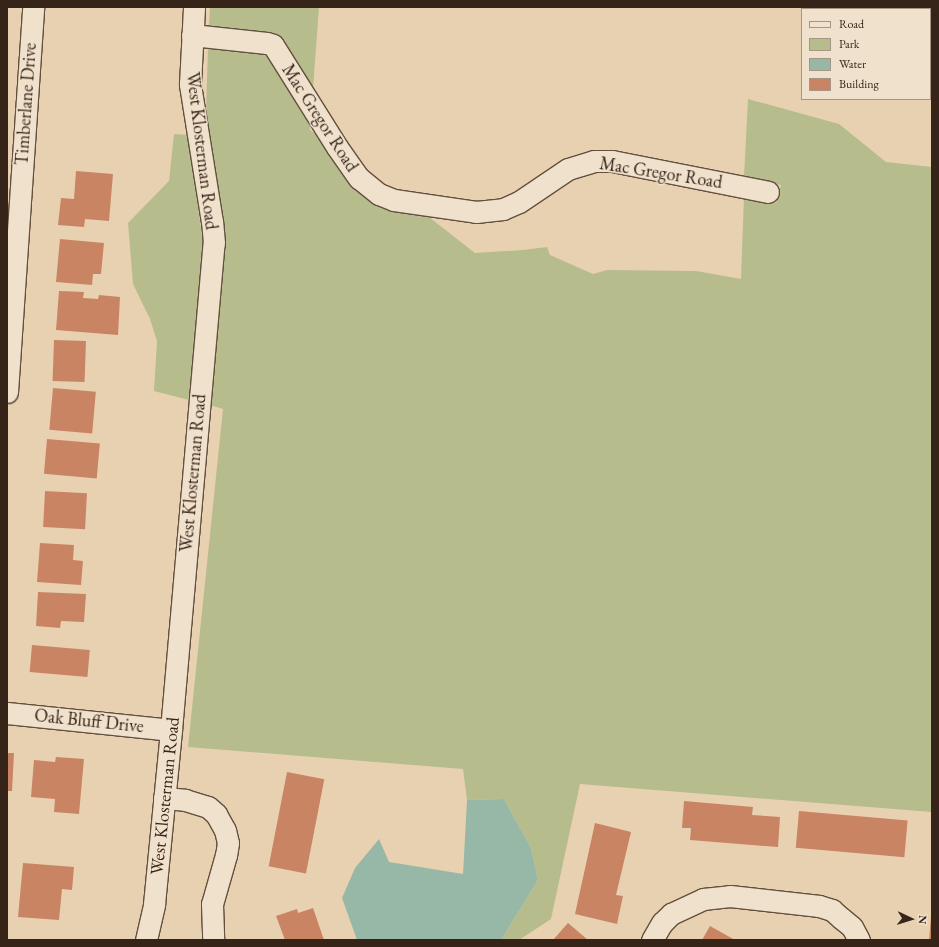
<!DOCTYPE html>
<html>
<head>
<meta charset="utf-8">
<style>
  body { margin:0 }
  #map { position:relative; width:939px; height:947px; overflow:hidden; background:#e8d1b1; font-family:"EB Garamond",serif }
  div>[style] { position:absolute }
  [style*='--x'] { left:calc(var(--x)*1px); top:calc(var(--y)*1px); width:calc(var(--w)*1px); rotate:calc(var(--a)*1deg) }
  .green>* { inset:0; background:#b6bc8c }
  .water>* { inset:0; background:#98b8a7 }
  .building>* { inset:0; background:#c98464; transform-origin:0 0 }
  .roads { filter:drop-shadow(1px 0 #634f3f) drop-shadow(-1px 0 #634f3f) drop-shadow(0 1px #634f3f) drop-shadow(0 -1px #634f3f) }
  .minor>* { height:21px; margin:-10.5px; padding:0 10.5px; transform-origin:10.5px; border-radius:10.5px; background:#f0e1cc }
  span { translate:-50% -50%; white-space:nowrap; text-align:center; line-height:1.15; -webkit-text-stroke:3px #f0e1cc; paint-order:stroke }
  .street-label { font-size:18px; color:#372419 }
  .frame { position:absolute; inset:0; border:8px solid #372419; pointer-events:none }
  .legend { position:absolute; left:801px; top:8px; width:130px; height:92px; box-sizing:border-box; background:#f0e1cc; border:1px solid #a69584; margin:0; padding:5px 7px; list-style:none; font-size:12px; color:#372419 }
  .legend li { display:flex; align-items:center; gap:8px; height:20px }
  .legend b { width:20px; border:1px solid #a69584 }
  .north { position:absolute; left:891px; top:899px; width:40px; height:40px; -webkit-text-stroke:3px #f0e1cc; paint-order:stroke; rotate:94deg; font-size:11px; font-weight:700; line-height:16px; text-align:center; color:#372419 }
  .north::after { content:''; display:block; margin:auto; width:14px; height:18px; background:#372419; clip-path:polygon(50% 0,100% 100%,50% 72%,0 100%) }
</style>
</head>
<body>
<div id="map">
  <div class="green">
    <div style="clip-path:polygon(210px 7px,319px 7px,313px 89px,282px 40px,209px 28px)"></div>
    <div style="clip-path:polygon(208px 47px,266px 53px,310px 124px,310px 130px,318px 136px,328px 152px,425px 214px,475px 253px,523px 250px,547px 247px,550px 255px,593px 274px,607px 270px,696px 271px,741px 279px,744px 196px,776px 203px,781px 185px,744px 177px,748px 99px,839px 124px,886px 162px,932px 167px,932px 812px,580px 784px,551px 919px,519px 940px,501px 940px,538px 880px,531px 848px,504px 799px,467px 800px,463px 769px,188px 747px,223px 409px,210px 405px,225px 244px,223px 222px,206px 114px)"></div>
    <div style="clip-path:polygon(174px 134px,188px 135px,203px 243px,189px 400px,154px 391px,157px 341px,150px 319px,133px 284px,128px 223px,169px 181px)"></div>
  </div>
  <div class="water">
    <div style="clip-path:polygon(504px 799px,531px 848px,538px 880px,501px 940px,357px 940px,342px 898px,355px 868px,379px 839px,389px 862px,463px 874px,467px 800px)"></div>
  </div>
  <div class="building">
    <div style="clip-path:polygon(76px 171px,113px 174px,109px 221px,85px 219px,84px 227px,58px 225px,61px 198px,74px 199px)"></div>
    <div style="clip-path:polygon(60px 239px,104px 243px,101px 274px,93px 274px,92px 285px,56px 282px)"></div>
    <div style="clip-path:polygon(59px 291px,84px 292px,83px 298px,98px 299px,99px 295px,120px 297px,118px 335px,56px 330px)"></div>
    <div style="left:54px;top:340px;width:32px;height:41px;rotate:2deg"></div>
    <div style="left:53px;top:388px;width:43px;height:42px;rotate:5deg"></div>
    <div style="left:47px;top:439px;width:53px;height:35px;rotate:5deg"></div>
    <div style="left:45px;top:491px;width:42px;height:36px;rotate:3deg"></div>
    <div style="clip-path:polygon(40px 543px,74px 545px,73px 560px,83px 561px,81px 585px,37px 582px)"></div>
    <div style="clip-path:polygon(38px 592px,86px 594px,84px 622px,61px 621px,60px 628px,36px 626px)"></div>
    <div style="left:32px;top:645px;width:58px;height:27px;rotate:5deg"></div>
    <div style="clip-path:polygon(7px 753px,14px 753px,12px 791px,7px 791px)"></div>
    <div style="clip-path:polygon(56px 757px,84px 759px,79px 814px,54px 812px,55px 799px,31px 797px,34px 760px,55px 762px)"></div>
    <div style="left:287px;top:772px;width:38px;height:96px;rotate:11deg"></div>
    <div style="clip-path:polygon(684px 801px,753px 807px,752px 815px,780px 817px,778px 847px,690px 840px,691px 828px,682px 828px)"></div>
    <div style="left:799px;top:811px;width:109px;height:37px;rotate:5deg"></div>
    <div style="clip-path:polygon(595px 823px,631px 832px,616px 895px,623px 896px,617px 924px,575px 914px)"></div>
    <div style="clip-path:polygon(23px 863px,74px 867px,72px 890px,62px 889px,59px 920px,18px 917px)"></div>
    <div style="clip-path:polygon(313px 908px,324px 940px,285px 940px,276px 916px,297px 909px,298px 913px)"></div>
    <div style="clip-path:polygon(931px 916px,932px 940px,929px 940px)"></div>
    <div style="clip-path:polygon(568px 923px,588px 940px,553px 940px)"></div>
    <div style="clip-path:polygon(710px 926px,735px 940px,702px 940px)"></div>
  </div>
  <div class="roads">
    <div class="minor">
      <div style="--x:192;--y:35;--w:75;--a:6.1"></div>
      <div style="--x:267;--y:43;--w:6;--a:18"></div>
      <div style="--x:273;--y:45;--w:120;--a:57.9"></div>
      <div style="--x:337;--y:147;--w:38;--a:55"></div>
      <div style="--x:359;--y:178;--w:26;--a:39"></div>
      <div style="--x:379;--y:194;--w:16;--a:22"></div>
      <div style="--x:394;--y:200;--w:83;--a:8.3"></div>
      <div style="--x:476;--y:212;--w:27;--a:-6"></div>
      <div style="--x:503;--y:209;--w:17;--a:-24"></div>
      <div style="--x:519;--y:202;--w:59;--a:-34"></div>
      <div style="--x:568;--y:169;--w:27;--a:-17"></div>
      <div style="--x:594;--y:161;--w:18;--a:0"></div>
      <div style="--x:612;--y:161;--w:159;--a:11.2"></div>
      <div style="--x:7;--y:392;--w:386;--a:-86.1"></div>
      <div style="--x:7;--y:713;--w:165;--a:5.9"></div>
      <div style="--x:164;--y:798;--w:21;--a:5"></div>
      <div style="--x:185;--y:800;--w:24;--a:17"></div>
      <div style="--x:208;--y:807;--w:11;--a:41"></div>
      <div style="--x:216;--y:814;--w:18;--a:61"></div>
      <div style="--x:225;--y:830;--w:13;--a:77"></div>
      <div style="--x:228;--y:843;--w:12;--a:99"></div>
      <div style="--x:226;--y:855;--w:51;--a:105.9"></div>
      <div style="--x:212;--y:904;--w:36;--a:88"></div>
      <div style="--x:146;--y:940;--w:37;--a:-77"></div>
      <div style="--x:154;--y:904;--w:175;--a:-84.4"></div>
      <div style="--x:171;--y:730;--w:489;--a:-85"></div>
      <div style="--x:214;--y:243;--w:21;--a:-95"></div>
      <div style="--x:212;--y:222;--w:140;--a:-99.1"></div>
      <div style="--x:190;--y:84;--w:77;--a:-87"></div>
      <div style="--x:652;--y:940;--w:20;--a:-60"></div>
      <div style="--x:662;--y:923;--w:13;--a:-45"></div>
      <div style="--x:671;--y:914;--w:35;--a:-25"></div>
      <div style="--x:703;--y:899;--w:27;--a:-6"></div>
      <div style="--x:730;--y:896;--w:90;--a:6.4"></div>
      <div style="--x:819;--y:906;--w:14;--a:17"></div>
      <div style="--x:832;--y:910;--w:12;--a:42"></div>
      <div style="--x:841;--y:918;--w:14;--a:39"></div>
      <div style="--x:852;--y:927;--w:15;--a:62"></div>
    </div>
  </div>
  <div class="street-label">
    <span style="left:26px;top:104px;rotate:-86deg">Timberlane Drive</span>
    <span style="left:320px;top:118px;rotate:57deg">Mac Gregor Road</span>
    <span style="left:202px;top:151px;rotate:83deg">West Klosterman Road</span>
    <span style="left:661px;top:173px;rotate:9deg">Mac Gregor Road</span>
    <span style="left:193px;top:473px;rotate:-85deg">West Klosterman Road</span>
    <span style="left:89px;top:721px;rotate:6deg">Oak Bluff Drive</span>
    <span style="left:165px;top:796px;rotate:-84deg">West Klosterman Road</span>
  </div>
  <div class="frame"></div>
  <ul class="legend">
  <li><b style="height:5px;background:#f0e1cc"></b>Road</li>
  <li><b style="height:11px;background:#b6bc8c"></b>Park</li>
  <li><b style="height:11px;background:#98b8a7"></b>Water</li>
  <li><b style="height:11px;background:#c98464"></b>Building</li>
  </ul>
  <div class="north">N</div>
</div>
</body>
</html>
